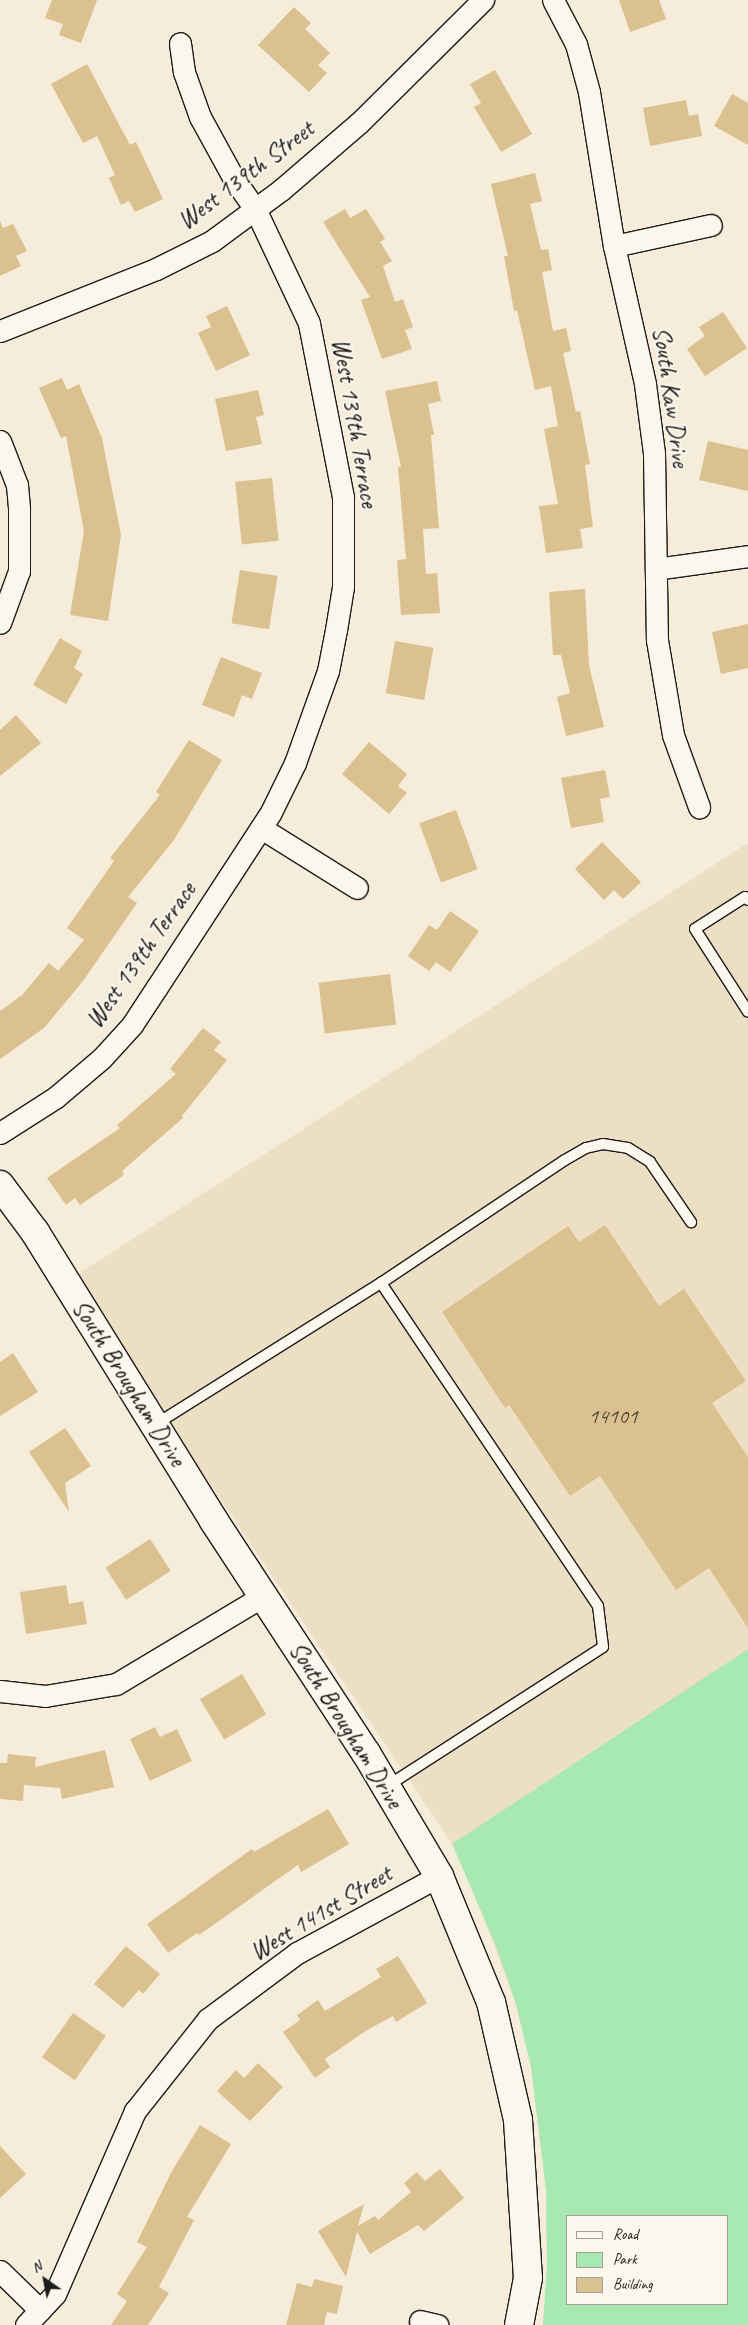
<!DOCTYPE html>
<html>
<head>
<meta charset="utf-8">
<style>
  body { margin:0 }
  #map { position:relative; width:748px; height:2325px; overflow:hidden; background:#f5ecda; font-family:Caveat,sans-serif }
  div>[style] { position:absolute }
  [style*='--x'] { left:calc(var(--x)*1px); top:calc(var(--y)*1px); width:calc(var(--w)*1px); rotate:calc(var(--a)*1deg) }
  .built>* { inset:0; background:#eddfc4 }
  .green>* { inset:0; background:#a8e9b2 }
  .building>* { inset:0; background:#dbc090; transform-origin:0 0 }
  .roads { filter:drop-shadow(1px 0 #1c1c1c) drop-shadow(-1px 0 #1c1c1c) drop-shadow(0 1px #1c1c1c) drop-shadow(0 -1px #1c1c1c) }
  .lane>* { height:10px; margin:-5px; padding:0 5px; transform-origin:5px; border-radius:5px; background:#fbf7ec }
  .street>* { height:21px; margin:-10.5px; padding:0 10.5px; transform-origin:10.5px; border-radius:10.5px; background:#fbf7ec }
  .secondary>* { height:28px; margin:-14px; padding:0 14px; transform-origin:14px; border-radius:14px; background:#fbf7ec }
  span { translate:-50% -50%; white-space:nowrap; text-align:center; line-height:1.15; -webkit-text-stroke:4px #fbf7ec; paint-order:stroke }
  .number-label { font-size:22px; color:#4c4539 }
  .number-label span { -webkit-text-stroke-width:0 }
  .street-label { font-size:25px; color:#1c1c1c }
  .legend { position:absolute; left:566px; top:2215px; width:162px; height:90px; box-sizing:border-box; background:#fbf7ec; border:1px solid #a29f99; margin:0; padding:6px 9px; list-style:none; font-size:15px; color:#1c1c1c }
  .legend li { display:flex; align-items:center; gap:10px; height:25px }
  .legend b { width:25px; border:1px solid #a29f99 }
  .north { position:absolute; left:20px; top:2255px; width:50px; height:50px; -webkit-text-stroke:4px #fbf7ec; paint-order:stroke; rotate:327deg; font-size:14px; font-weight:700; line-height:20px; text-align:center; color:#1c1c1c }
  .north::after { content:''; display:block; margin:auto; width:18px; height:22px; background:#1c1c1c; clip-path:polygon(50% 0,100% 100%,50% 72%,0 100%) }
</style>
</head>
<body>
<div id="map">
  <div class="built">
    <div style="clip-path:polygon(evenodd,748px 843px,748px 2325px,543px 2325px,547px 2266px,546px 2190px,531px 2067px,516px 2004px,466px 1871px,452px 1844px,72px 1278px,748px 843px,567px 2216px,727px 2216px,727px 2304px,567px 2304px,567px 2216px)"></div>
  </div>
  <div class="green">
    <div style="clip-path:polygon(evenodd,748px 1649px,748px 2325px,543px 2325px,547px 2266px,546px 2190px,531px 2067px,516px 2004px,496px 1946px,452px 1844px,748px 1649px,567px 2216px,727px 2216px,727px 2304px,567px 2304px,567px 2216px)"></div>
  </div>
  <div class="building">
    <div style="clip-path:polygon(52px 0,97px 0,81px 43px,59px 35px,63px 24px,45px 18px)"></div>
    <div style="clip-path:polygon(619px 0,659px 0,666px 19px,630px 32px)"></div>
    <div style="clip-path:polygon(294px 7px,311px 23px,305px 29px,330px 53px,318px 65px,327px 73px,309px 92px,258px 45px)"></div>
    <div style="clip-path:polygon(87px 64px,130px 145px,136px 142px,163px 199px,135px 212px,129px 201px,121px 205px,109px 178px,115px 175px,97px 136px,83px 143px,51px 84px)"></div>
    <div style="clip-path:polygon(495px 70px,532px 134px,501px 152px,474px 107px,481px 103px,470px 84px)"></div>
    <div style="clip-path:polygon(732px 94px,748px 103px,748px 145px,714px 126px)"></div>
    <div style="clip-path:polygon(686px 100px,689px 116px,698px 114px,702px 136px,650px 146px,643px 108px)"></div>
    <div style="clip-path:polygon(535px 173px,542px 201px,530px 204px,541px 250px,548px 249px,552px 270px,542px 272px,553px 331px,566px 328px,571px 351px,563px 353px,576px 412px,580px 411px,590px 464px,585px 465px,593px 527px,580px 529px,583px 548px,546px 553px,539px 506px,558px 504px,544px 429px,558px 426px,551px 386px,535px 390px,517px 310px,514px 311px,504px 256px,508px 256px,491px 184px)"></div>
    <div style="clip-path:polygon(345px 209px,350px 218px,366px 209px,385px 239px,380px 242px,392px 261px,383px 266px,395px 302px,403px 299px,413px 327px,405px 330px,412px 349px,382px 359px,361px 300px,370px 297px,323px 222px)"></div>
    <div style="clip-path:polygon(0 221px,3px 228px,13px 224px,27px 251px,16px 256px,21px 266px,0 276px)"></div>
    <div style="clip-path:polygon(227px 306px,250px 355px,216px 371px,198px 333px,211px 327px,206px 316px)"></div>
    <div style="clip-path:polygon(723px 312px,747px 348px,705px 376px,687px 349px,705px 336px,699px 327px)"></div>
    <div style="clip-path:polygon(62px 378px,67px 390px,79px 384px,102px 438px,121px 535px,108px 621px,70px 615px,84px 531px,66px 436px,61px 438px,39px 388px)"></div>
    <div style="clip-path:polygon(437px 381px,441px 401px,428px 404px,434px 435px,431px 435px,439px 528px,423px 529px,426px 574px,437px 573px,440px 613px,401px 615px,397px 560px,406px 559px,398px 467px,401px 467px,385px 391px)"></div>
    <div style="clip-path:polygon(258px 390px,264px 415px,256px 417px,262px 444px,226px 451px,215px 399px)"></div>
    <div style="clip-path:polygon(708px 441px,748px 450px,748px 491px,699px 480px)"></div>
    <div style="left:272px;top:478px;width:63px;height:37px;rotate:84deg"></div>
    <div style="left:240px;top:570px;width:38px;height:54px;rotate:9deg"></div>
    <div style="clip-path:polygon(585px 589px,589px 665px,604px 727px,566px 736px,557px 697px,570px 693px,561px 655px,553px 655px,549px 592px)"></div>
    <div style="clip-path:polygon(748px 624px,748px 668px,721px 674px,712px 632px)"></div>
    <div style="clip-path:polygon(60px 638px,82px 651px,74px 668px,83px 674px,66px 704px,33px 685px)"></div>
    <div style="left:395px;top:641px;width:39px;height:53px;rotate:10deg"></div>
    <div style="clip-path:polygon(221px 657px,262px 673px,252px 699px,242px 695px,234px 717px,202px 705px)"></div>
    <div style="clip-path:polygon(16px 715px,41px 743px,0 776px,0 730px)"></div>
    <div style="clip-path:polygon(189px 740px,222px 760px,174px 840px,128px 897px,137px 903px,83px 981px,44px 1028px,0 1059px,0 1011px,22px 995px,49px 963px,58px 971px,84px 940px,67px 928px,114px 861px,110px 858px,160px 795px,156px 792px)"></div>
    <div style="clip-path:polygon(369px 742px,407px 774px,398px 786px,407px 793px,389px 814px,342px 774px)"></div>
    <div style="clip-path:polygon(605px 770px,610px 797px,600px 799px,604px 822px,571px 828px,561px 778px)"></div>
    <div style="left:456px;top:810px;width:63px;height:39px;rotate:70deg"></div>
    <div style="clip-path:polygon(602px 842px,641px 882px,623px 899px,614px 890px,604px 900px,575px 869px)"></div>
    <div style="clip-path:polygon(450px 911px,479px 931px,450px 972px,436px 962px,429px 971px,408px 956px,429px 925px,437px 930px)"></div>
    <div style="left:390px;top:974px;width:51px;height:72px;rotate:83deg"></div>
    <div style="clip-path:polygon(203px 1028px,221px 1042px,214px 1050px,227px 1060px,182px 1116px,183px 1118px,122px 1171px,124px 1175px,80px 1205px,75px 1198px,66px 1205px,47px 1178px,120px 1128px,117px 1125px,176px 1074px,170px 1069px)"></div>
    <div style="clip-path:polygon(605px 1225px,659px 1306px,684px 1289px,746px 1381px,712px 1403px,748px 1457px,748px 1628px,709px 1568px,676px 1590px,600px 1476px,570px 1496px,509px 1405px,505px 1408px,442px 1312px,568px 1226px,579px 1242px)"></div>
    <div style="clip-path:polygon(13px 1353px,38px 1392px,0 1416px,0 1362px)"></div>
    <div style="clip-path:polygon(65px 1428px,91px 1466px,65px 1483px,69px 1512px,29px 1452px)"></div>
    <div style="left:150px;top:1539px;width:38px;height:53px;rotate:57deg"></div>
    <div style="clip-path:polygon(66px 1585px,69px 1604px,83px 1601px,87px 1624px,26px 1634px,20px 1592px)"></div>
    <div style="left:242px;top:1674px;width:47px;height:49px;rotate:59deg"></div>
    <div style="clip-path:polygon(155px 1727px,160px 1737px,177px 1729px,192px 1761px,150px 1781px,130px 1739px)"></div>
    <div style="clip-path:polygon(105px 1750px,114px 1787px,62px 1799px,60px 1788px,24px 1785px,23px 1801px,0 1799px,0 1763px,7px 1763px,8px 1754px,36px 1757px,35px 1767px)"></div>
    <div style="clip-path:polygon(328px 1809px,349px 1844px,301px 1872px,298px 1865px,199px 1935px,197px 1933px,168px 1953px,147px 1924px,252px 1849px,254px 1852px)"></div>
    <div style="clip-path:polygon(126px 1946px,160px 1974px,143px 1994px,139px 1990px,123px 2008px,94px 1984px)"></div>
    <div style="clip-path:polygon(398px 1956px,427px 2003px,396px 2022px,393px 2016px,367px 2030px,325px 2059px,330px 2067px,315px 2078px,283px 2032px,300px 2020px,297px 2015px,318px 2000px,325px 2011px,381px 1977px,376px 1969px)"></div>
    <div style="left:73px;top:2013px;width:40px;height:54px;rotate:35deg"></div>
    <div style="clip-path:polygon(258px 2063px,283px 2087px,250px 2121px,217px 2091px,236px 2070px,244px 2078px)"></div>
    <div style="clip-path:polygon(200px 2125px,231px 2144px,187px 2217px,194px 2220px,159px 2287px,169px 2293px,148px 2325px,111px 2325px,127px 2301px,117px 2294px,147px 2247px,137px 2242px,172px 2171px)"></div>
    <div style="clip-path:polygon(0 2146px,26px 2174px,0 2198px)"></div>
    <div style="clip-path:polygon(440px 2169px,464px 2198px,424px 2231px,418px 2225px,370px 2254px,357px 2232px,346px 2277px,318px 2231px,364px 2204px,358px 2226px,375px 2216px,378px 2220px,411px 2192px,404px 2183px,417px 2172px,425px 2181px)"></div>
    <div style="clip-path:polygon(314px 2279px,343px 2286px,337px 2314px,327px 2312px,324px 2325px,286px 2325px,297px 2283px,312px 2287px)"></div>
  </div>
  <div class="roads">
    <div class="lane">
      <div style="--x:748;--y:900;--w:4;--a:-135"></div>
      <div style="--x:745;--y:897;--w:59;--a:147.4"></div>
      <div style="--x:695;--y:929;--w:98;--a:57.4"></div>
      <div style="--x:381;--y:1283;--w:221;--a:-33.8"></div>
      <div style="--x:565;--y:1160;--w:24;--a:-30"></div>
      <div style="--x:586;--y:1148;--w:17;--a:-13"></div>
      <div style="--x:603;--y:1144;--w:25;--a:9"></div>
      <div style="--x:628;--y:1148;--w:26;--a:32"></div>
      <div style="--x:650;--y:1162;--w:73;--a:55.7"></div>
      <div style="--x:156;--y:1424;--w:266;--a:-32.1"></div>
      <div style="--x:381;--y:1283;--w:389;--a:56.1"></div>
      <div style="--x:598;--y:1606;--w:41;--a:83"></div>
      <div style="--x:603;--y:1647;--w:257;--a:147.2"></div>
    </div>
    <div class="street">
      <div style="--x:553;--y:0;--w:50;--a:62.4"></div>
      <div style="--x:576;--y:44;--w:50;--a:74.8"></div>
      <div style="--x:589;--y:92;--w:156;--a:80.8"></div>
      <div style="--x:614;--y:246;--w:141;--a:77.3"></div>
      <div style="--x:645;--y:384;--w:70;--a:82.6"></div>
      <div style="--x:654;--y:453;--w:187;--a:89.1"></div>
      <div style="--x:657;--y:640;--w:96;--a:80.4"></div>
      <div style="--x:673;--y:735;--w:77;--a:70.1"></div>
      <div style="--x:614;--y:246;--w:99;--a:-12.2"></div>
      <div style="--x:0;--y:331;--w:168;--a:-21.7"></div>
      <div style="--x:156;--y:269;--w:63;--a:-26.6"></div>
      <div style="--x:212;--y:241;--w:86;--a:-36.5"></div>
      <div style="--x:281;--y:190;--w:103;--a:-40.7"></div>
      <div style="--x:359;--y:123;--w:175;--a:-44.8"></div>
      <div style="--x:0;--y:441;--w:47;--a:68.9"></div>
      <div style="--x:17;--y:485;--w:23;--a:85"></div>
      <div style="--x:19;--y:508;--w:63;--a:90"></div>
      <div style="--x:19;--y:571;--w:55;--a:110.1"></div>
      <div style="--x:656;--y:569;--w:93;--a:-8"></div>
      <div style="--x:261;--y:828;--w:113;--a:32"></div>
      <div style="--x:0;--y:1133;--w:67;--a:-32.7"></div>
      <div style="--x:56;--y:1097;--w:60;--a:-40.3"></div>
      <div style="--x:102;--y:1058;--w:45;--a:-47.7"></div>
      <div style="--x:132;--y:1025;--w:45;--a:-56.7"></div>
      <div style="--x:157;--y:987;--w:209;--a:-56.9"></div>
      <div style="--x:271;--y:812;--w:55;--a:-63.9"></div>
      <div style="--x:295;--y:763;--w:98;--a:-70.3"></div>
      <div style="--x:328;--y:671;--w:42;--a:-79"></div>
      <div style="--x:336;--y:630;--w:44;--a:-80.8"></div>
      <div style="--x:343;--y:587;--w:90;--a:-90"></div>
      <div style="--x:343;--y:497;--w:177;--a:-101.1"></div>
      <div style="--x:309;--y:323;--w:126;--a:-115.3"></div>
      <div style="--x:255;--y:209;--w:37;--a:-125"></div>
      <div style="--x:234;--y:179;--w:71;--a:-118.7"></div>
      <div style="--x:200;--y:117;--w:48;--a:-109.6"></div>
      <div style="--x:184;--y:72;--w:29;--a:-98"></div>
      <div style="--x:0;--y:1691;--w:45;--a:6.3"></div>
      <div style="--x:45;--y:1696;--w:72;--a:-9.6"></div>
      <div style="--x:116;--y:1684;--w:171;--a:-30.9"></div>
      <div style="--x:0;--y:2271;--w:56;--a:44.3"></div>
      <div style="--x:420;--y:2321;--w:18;--a:13"></div>
      <div style="--x:26;--y:2325;--w:42;--a:-46.9"></div>
      <div style="--x:55;--y:2294;--w:200;--a:-66.4"></div>
      <div style="--x:135;--y:2111;--w:117;--a:-51.6"></div>
      <div style="--x:208;--y:2019;--w:111;--a:-36.6"></div>
      <div style="--x:297;--y:1953;--w:162;--a:-28.5"></div>
    </div>
    <div class="secondary">
      <div style="--x:0;--y:1185;--w:59;--a:53.3"></div>
      <div style="--x:35;--y:1232;--w:340;--a:58.2"></div>
      <div style="--x:214;--y:1521;--w:277;--a:56.8"></div>
      <div style="--x:366;--y:1753;--w:143;--a:59.3"></div>
      <div style="--x:439;--y:1876;--w:136;--a:67.6"></div>
      <div style="--x:491;--y:2002;--w:121;--a:77.1"></div>
      <div style="--x:518;--y:2120;--w:158;--a:86.4"></div>
      <div style="--x:528;--y:2278;--w:48;--a:100.8"></div>
    </div>
  </div>
  <div class="number-label">
    <span style="left:613px;top:1417px">14101</span>
  </div>
  <div class="street-label">
    <span style="left:246px;top:175px;rotate:-37deg">West 139th Street</span>
    <span style="left:671px;top:397px;rotate:82deg">South Kaw Drive</span>
    <span style="left:355px;top:423px;rotate:80deg">West 139th Terrace</span>
    <span style="left:141px;top:955px;rotate:-55deg">West 139th Terrace</span>
    <span style="left:129px;top:1383px;rotate:58deg">South Brougham Drive</span>
    <span style="left:346px;top:1725px;rotate:58deg">South Brougham Drive</span>
    <span style="left:321px;top:1913px;rotate:-31deg">West 141st Street</span>
  </div>
  <ul class="legend">
  <li><b style="height:6px;background:#fbf7ec"></b>Road</li>
  <li><b style="height:14px;background:#a8e9b2"></b>Park</li>
  <li><b style="height:14px;background:#dbc090"></b>Building</li>
  </ul>
  <div class="north">N</div>
</div>
</body>
</html>
